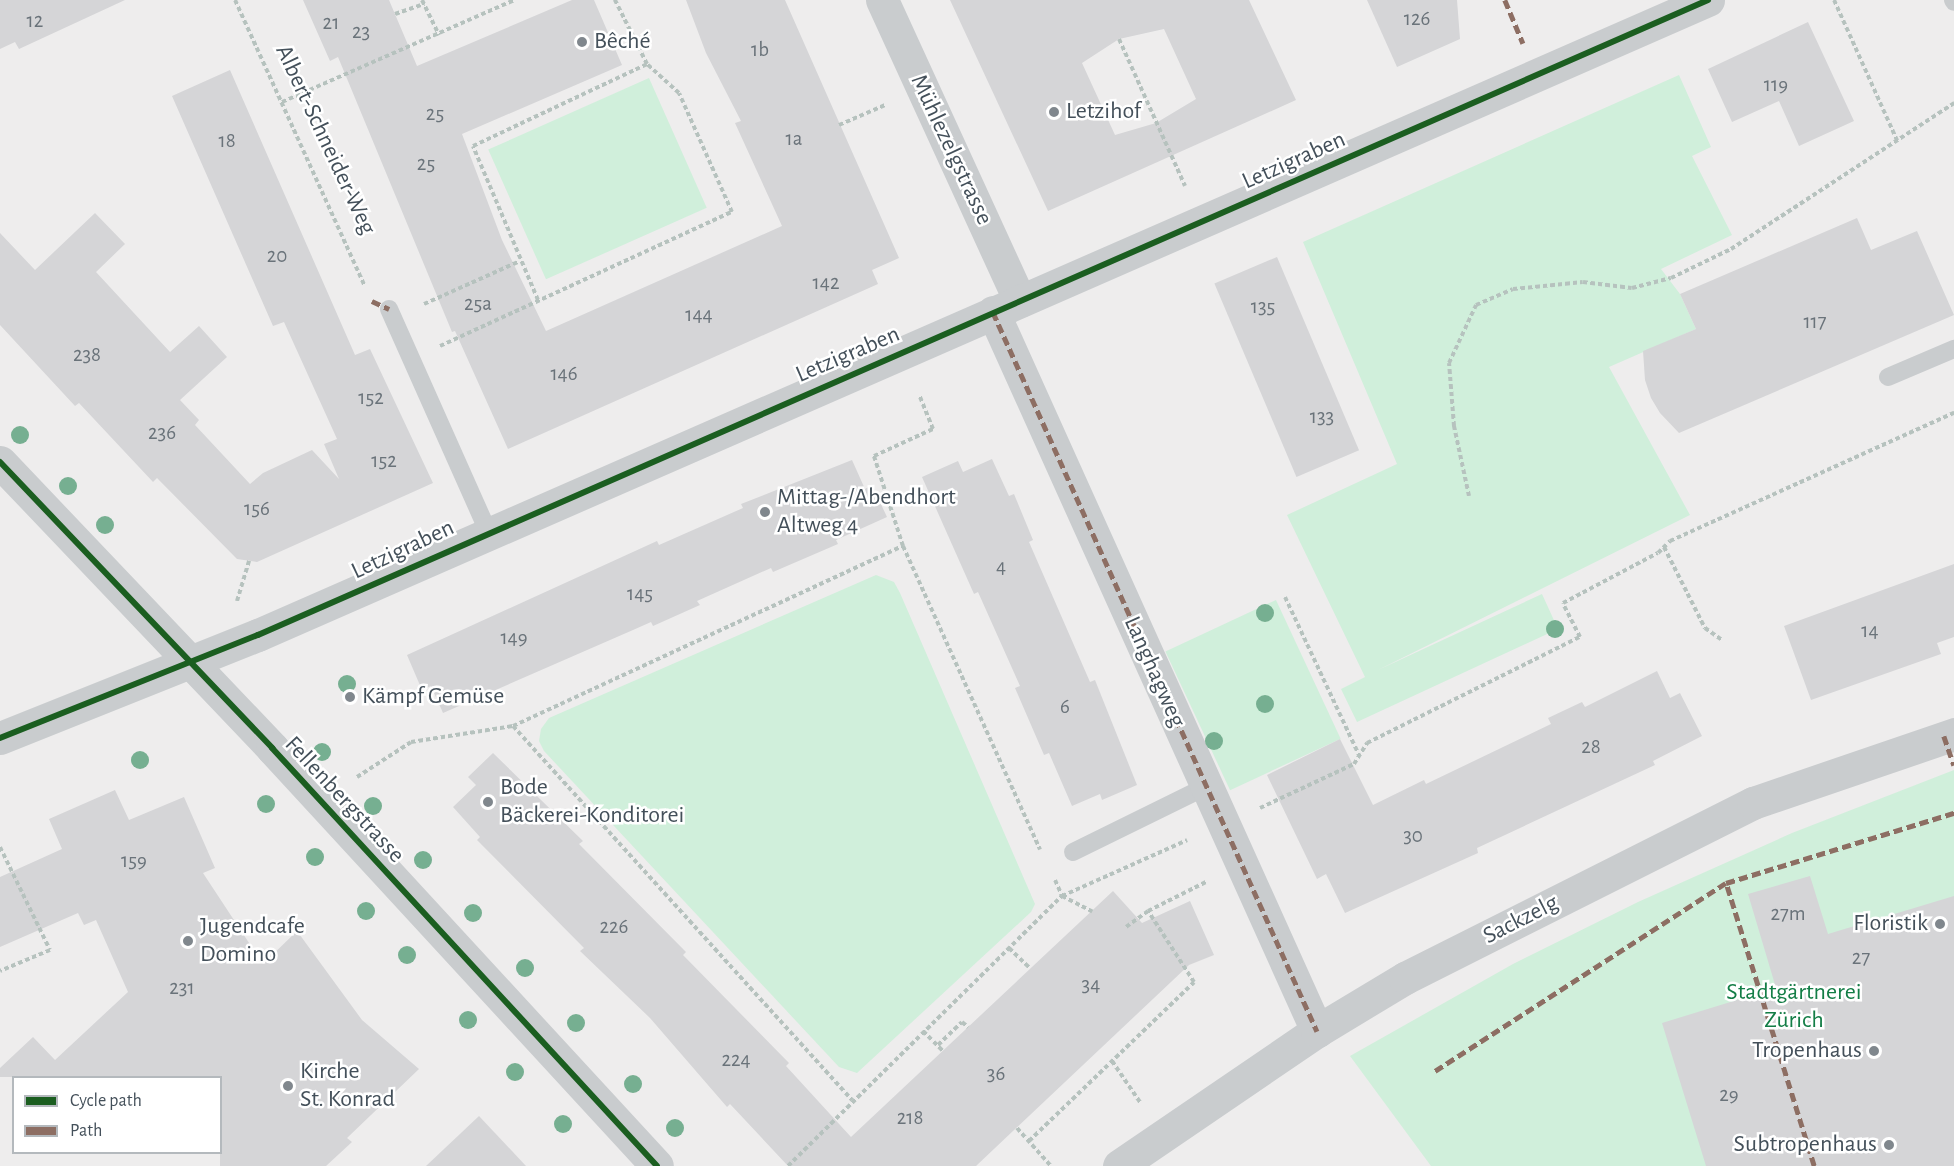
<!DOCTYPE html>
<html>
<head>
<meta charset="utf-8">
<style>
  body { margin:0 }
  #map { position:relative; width:1954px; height:1166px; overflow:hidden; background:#eeeded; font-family:"Alegreya Sans",sans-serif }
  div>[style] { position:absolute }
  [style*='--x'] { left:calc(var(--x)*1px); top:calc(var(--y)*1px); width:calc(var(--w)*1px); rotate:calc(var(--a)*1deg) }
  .green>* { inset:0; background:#d0efdb; transform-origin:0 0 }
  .building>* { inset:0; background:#d5d5d7; transform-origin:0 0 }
  .path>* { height:4px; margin-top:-2px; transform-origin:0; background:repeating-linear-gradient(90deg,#b6c2be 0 4.5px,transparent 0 7.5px) }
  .service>* { height:18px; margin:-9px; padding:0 9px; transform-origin:9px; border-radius:9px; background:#c9ccce }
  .minor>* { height:33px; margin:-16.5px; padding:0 16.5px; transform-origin:16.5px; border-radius:16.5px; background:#c9ccce }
  .quiet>* { height:4.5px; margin-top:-2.25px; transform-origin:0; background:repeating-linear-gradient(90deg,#8d6e63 0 9px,transparent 0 13.5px) }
  .cycleway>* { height:6px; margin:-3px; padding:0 3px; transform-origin:3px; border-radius:3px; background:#1b5e20 }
  .trees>* { width:18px; height:18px; margin:-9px; border-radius:50%; background:#76af91 }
  .dots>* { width:16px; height:16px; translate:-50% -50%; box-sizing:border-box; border:3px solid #fff; border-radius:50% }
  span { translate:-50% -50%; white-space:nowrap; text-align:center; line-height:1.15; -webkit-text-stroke:5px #fff; paint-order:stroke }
  .number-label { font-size:21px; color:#6a737a }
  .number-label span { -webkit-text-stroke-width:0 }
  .poi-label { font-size:24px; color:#44505a }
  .left { translate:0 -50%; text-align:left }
  .right { translate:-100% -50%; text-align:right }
  .street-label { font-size:24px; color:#44505a }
  .park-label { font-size:24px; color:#137d46 }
  .legend { position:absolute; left:12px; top:1076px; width:210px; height:78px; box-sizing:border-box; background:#fff; border:2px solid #b4b9bd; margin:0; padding:8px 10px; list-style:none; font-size:18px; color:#44505a }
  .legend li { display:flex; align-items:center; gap:12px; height:30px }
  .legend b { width:30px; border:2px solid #b4b9bd }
</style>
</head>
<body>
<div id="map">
  <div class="green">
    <div style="clip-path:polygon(1679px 75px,1711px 147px,1692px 156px,1732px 235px,1661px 269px,1680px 294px,1696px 329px,1609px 367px,1690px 515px,1378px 670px,1542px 594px,1558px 629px,1357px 722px,1341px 689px,1365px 677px,1287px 515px,1397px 464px,1303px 242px)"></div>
    <div style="left:649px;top:78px;width:142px;height:176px;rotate:66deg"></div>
    <div style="clip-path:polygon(876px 575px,894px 582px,900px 593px,1035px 904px,1031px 912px,857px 1073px,839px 1067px,544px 751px,539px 741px,541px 729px,549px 718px)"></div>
    <div style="left:1276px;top:600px;width:153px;height:122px;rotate:65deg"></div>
    <div style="clip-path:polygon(1954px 770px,1954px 1166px,1431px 1166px,1350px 1056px,1513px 964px,1638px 902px,1792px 833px)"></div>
  </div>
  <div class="building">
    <div style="clip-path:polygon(0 0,125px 0,19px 49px,15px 42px,0 49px)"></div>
    <div style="clip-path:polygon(303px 0,389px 0,417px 66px,572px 0,594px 0,622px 65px,462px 134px,502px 240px,546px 331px,782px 226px,735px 123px,741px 121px,706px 53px,686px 0,785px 0,899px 258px,872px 270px,878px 284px,508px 449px,455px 331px,452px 332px,338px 57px,330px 61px)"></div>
    <div style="clip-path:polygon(evenodd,950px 0,1249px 0,1296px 100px,1048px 211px,950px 0,1164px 29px,1196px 99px,1156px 123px,1115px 135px,1082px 63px,1119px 39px,1164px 29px)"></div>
    <div style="clip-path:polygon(1367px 0,1457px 0,1460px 39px,1397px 67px)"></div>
    <div style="clip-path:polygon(1808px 22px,1854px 121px,1799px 146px,1779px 101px,1732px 122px,1708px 69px)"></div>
    <div style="clip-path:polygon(230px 70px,355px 355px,370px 349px,433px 483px,257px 562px,237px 559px,157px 478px,153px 482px,79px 403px,75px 406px,0 325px,0 233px,35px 270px,95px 213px,125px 244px,96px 272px,170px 352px,199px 326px,227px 357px,180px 400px,199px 420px,195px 425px,250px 484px,263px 473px,312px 450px,339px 479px,324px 444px,337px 439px,284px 322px,273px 326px,172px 96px)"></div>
    <div style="clip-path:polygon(1857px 218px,1871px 250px,1917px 231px,1954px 315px,1679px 433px,1660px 413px,1651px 398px,1645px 380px,1643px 351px,1696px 329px,1680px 294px)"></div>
    <div style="left:1277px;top:257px;width:210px;height:68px;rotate:67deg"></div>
    <div style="clip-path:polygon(992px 459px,1009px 496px,1014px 494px,1033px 540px,1029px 542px,1090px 682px,1095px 680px,1137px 785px,1102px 800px,1100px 794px,1072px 806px,1049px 753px,1044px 755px,1015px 688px,1020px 686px,978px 592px,974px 594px,922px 477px,958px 461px,963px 472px)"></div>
    <div style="clip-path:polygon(852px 460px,865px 489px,872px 485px,887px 517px,836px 540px,838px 544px,773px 572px,771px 568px,697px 601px,700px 605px,653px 626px,651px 622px,633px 630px,443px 713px,431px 686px,422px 690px,407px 655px,657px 541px,659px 545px,743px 508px,741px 504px)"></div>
    <div style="clip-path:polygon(1954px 564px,1954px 637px,1937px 643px,1941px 654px,1811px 700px,1784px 626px)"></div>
    <div style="clip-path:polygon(1657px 671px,1670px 698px,1680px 693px,1702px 736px,1653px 761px,1655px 765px,1477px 848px,1478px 853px,1345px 913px,1326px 874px,1317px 879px,1267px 775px,1340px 739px,1373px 805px,1424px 780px,1426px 784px,1551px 724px,1548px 718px,1582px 702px,1585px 707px)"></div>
    <div style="clip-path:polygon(493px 753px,583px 841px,579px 844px,686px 952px,683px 955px,789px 1063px,786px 1066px,851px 1137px,1113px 891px,1142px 923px,1190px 901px,1214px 955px,1189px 965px,976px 1166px,788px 1166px,730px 1104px,727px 1107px,650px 1018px,580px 951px,584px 948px,477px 840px,480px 837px,453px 807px,476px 785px,468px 777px)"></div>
    <div style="clip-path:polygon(115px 790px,129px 820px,184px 797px,215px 868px,203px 873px,263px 964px,297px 931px,362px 1020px,419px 1069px,347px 1138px,352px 1142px,326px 1166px,220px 1166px,220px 1077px,0 1077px,0 1068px,33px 1037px,55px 1060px,128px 992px,96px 920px,84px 925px,78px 913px,0 947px,0 877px,62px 849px,49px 819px)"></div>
    <div style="clip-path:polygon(1810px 876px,1828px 934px,1954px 896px,1954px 1166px,1706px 1166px,1662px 1023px,1776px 988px,1748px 894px)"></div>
    <div style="clip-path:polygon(479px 1116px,526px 1166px,426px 1166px)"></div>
  </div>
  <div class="path">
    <div style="--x:235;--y:0;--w:314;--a:65.6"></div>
    <div style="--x:422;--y:0;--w:39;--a:64"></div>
    <div style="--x:1834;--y:0;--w:154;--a:65.8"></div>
    <div style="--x:395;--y:14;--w:31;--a:-19"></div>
    <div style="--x:1119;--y:39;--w:161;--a:65.8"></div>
    <div style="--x:282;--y:102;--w:253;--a:-23.7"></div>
    <div style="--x:839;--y:125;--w:50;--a:-23.5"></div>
    <div style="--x:538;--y:300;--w:167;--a:-112.9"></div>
    <div style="--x:473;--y:146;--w:192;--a:-25.2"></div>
    <div style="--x:424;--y:304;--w:105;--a:-24.1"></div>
    <div style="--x:440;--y:346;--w:321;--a:-24.7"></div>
    <div style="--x:732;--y:212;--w:130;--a:-114"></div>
    <div style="--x:679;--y:93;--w:43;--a:-137.8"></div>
    <div style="--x:647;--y:64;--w:72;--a:-116.6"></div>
    <div style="--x:1469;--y:496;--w:72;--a:-102.1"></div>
    <div style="--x:1454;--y:426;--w:63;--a:-94.5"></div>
    <div style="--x:1449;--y:363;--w:64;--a:-65"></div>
    <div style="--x:1476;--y:305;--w:40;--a:-23.4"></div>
    <div style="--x:1513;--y:289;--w:70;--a:-5.7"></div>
    <div style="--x:1583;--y:282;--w:49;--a:7"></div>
    <div style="--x:1632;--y:288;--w:40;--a:-14.4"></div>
    <div style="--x:1671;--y:278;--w:67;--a:-25.8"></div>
    <div style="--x:1731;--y:249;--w:267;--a:-33.2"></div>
    <div style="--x:903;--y:546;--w:95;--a:-107.9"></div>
    <div style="--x:874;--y:456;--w:65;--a:-24.6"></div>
    <div style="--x:933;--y:429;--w:37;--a:-112"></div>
    <div style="--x:1664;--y:547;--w:91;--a:63.2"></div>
    <div style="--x:1705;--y:628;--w:21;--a:35"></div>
    <div style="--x:1285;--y:597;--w:174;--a:64.9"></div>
    <div style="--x:237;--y:601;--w:42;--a:-73.3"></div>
    <div style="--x:513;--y:726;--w:505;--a:47.81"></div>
    <div style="--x:357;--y:777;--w:64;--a:-32.9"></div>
    <div style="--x:411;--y:742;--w:103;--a:-8.9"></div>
    <div style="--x:513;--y:726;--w:430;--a:-24.8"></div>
    <div style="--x:903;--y:546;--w:333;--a:65.7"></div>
    <div style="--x:1260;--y:808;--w:104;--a:-25.1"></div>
    <div style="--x:1354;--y:764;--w:25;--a:-58"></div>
    <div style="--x:1367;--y:743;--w:238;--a:-26.5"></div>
    <div style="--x:1580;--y:637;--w:38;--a:-117"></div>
    <div style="--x:1563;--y:603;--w:107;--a:-27.8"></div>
    <div style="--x:1658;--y:553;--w:17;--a:-45"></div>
    <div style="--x:1670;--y:541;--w:312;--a:-24.3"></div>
    <div style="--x:0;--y:847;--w:114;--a:64.1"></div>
    <div style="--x:50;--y:950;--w:54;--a:157.2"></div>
    <div style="--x:1055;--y:880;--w:17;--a:66"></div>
    <div style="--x:1062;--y:896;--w:34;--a:27"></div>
    <div style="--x:1148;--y:911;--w:65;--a:-26.6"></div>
    <div style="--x:1009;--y:948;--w:29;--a:44"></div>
    <div style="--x:923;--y:1031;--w:28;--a:45"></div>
    <div style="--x:938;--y:1045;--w:33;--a:-44"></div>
    <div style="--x:962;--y:1022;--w:8;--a:40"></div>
    <div style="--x:1112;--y:1061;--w:50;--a:55.7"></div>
    <div style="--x:1017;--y:1128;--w:51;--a:48.2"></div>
    <div style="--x:1029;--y:1141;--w:229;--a:-43.9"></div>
    <div style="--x:1194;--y:982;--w:85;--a:-122.9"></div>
    <div style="--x:1148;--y:911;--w:27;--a:144"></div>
    <div style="--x:788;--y:1166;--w:385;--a:-44.6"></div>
    <div style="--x:1062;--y:896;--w:137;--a:-24.1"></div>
  </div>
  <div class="service">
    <div style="--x:1953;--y:0;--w:2;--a:63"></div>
    <div style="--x:389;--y:309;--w:243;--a:66"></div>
    <div style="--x:1888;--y:377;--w:72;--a:-23"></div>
    <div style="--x:1073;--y:852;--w:147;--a:-26.2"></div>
  </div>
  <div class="minor">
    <div style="--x:882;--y:0;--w:331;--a:65.4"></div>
    <div style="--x:993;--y:312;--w:789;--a:65.74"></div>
    <div style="--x:0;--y:462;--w:395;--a:46.4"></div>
    <div style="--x:272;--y:748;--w:568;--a:47.35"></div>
    <div style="--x:0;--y:738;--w:278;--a:-21.8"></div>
    <div style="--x:258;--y:635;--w:1583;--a:-23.65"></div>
    <div style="--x:1119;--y:1166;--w:240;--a:-34.3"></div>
    <div style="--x:1317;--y:1031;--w:103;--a:-31.1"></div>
    <div style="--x:1405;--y:978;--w:390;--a:-26.7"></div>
    <div style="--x:1753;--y:803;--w:213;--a:-18.9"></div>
  </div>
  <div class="quiet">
    <div style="--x:1505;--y:0;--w:47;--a:67.3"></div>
    <div style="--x:372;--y:301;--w:19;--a:25"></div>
    <div style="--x:993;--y:312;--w:789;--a:65.74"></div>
    <div style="--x:1944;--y:736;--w:31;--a:71"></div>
    <div style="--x:1435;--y:1071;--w:346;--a:-32.9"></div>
    <div style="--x:1814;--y:1166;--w:296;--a:-107.3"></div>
    <div style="--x:1726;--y:883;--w:239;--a:-17.1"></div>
  </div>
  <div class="cycleway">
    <div style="--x:0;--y:462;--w:395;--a:46.4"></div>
    <div style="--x:272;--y:748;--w:568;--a:47.35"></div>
    <div style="--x:0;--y:738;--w:278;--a:-21.8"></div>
    <div style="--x:258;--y:635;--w:1583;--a:-23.65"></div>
  </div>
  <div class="trees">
    <div style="left:20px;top:435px"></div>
    <div style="left:68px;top:486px"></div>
    <div style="left:105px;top:525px"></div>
    <div style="left:1265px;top:613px"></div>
    <div style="left:1555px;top:629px"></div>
    <div style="left:347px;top:684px"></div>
    <div style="left:1265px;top:704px"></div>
    <div style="left:1214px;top:741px"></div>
    <div style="left:322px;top:752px"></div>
    <div style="left:140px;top:760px"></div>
    <div style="left:266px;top:804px"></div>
    <div style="left:373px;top:806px"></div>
    <div style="left:315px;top:857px"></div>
    <div style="left:423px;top:860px"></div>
    <div style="left:366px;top:911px"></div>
    <div style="left:473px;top:913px"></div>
    <div style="left:407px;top:955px"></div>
    <div style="left:525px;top:968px"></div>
    <div style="left:468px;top:1020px"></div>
    <div style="left:576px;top:1023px"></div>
    <div style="left:515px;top:1072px"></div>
    <div style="left:633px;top:1084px"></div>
    <div style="left:563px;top:1124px"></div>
    <div style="left:675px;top:1128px"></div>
  </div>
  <div class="dots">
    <div style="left:582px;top:42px;background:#80878d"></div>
    <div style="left:1054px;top:112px;background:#80878d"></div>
    <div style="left:765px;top:512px;background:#80878d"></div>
    <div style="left:350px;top:697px;background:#80878d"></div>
    <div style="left:488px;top:802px;background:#80878d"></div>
    <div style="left:1940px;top:924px;background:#80878d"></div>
    <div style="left:188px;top:941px;background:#80878d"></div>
    <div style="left:1874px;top:1051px;background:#80878d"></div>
    <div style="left:288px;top:1086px;background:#80878d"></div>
    <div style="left:1889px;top:1145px;background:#80878d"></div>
  </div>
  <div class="number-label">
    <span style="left:1417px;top:19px">126</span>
    <span style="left:35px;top:21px">12</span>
    <span style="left:331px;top:23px">21</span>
    <span style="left:361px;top:32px">23</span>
    <span style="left:760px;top:50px">1b</span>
    <span style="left:1776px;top:85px">119</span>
    <span style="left:435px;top:114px">25</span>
    <span style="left:794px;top:139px">1a</span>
    <span style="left:227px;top:141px">18</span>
    <span style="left:426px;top:164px">25</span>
    <span style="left:277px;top:256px">20</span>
    <span style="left:826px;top:283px">142</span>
    <span style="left:478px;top:304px">25a</span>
    <span style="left:1263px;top:307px">135</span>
    <span style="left:699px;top:315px">144</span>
    <span style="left:1815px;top:322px">117</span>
    <span style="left:87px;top:355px">238</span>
    <span style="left:564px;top:374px">146</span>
    <span style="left:371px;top:398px">152</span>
    <span style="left:1322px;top:417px">133</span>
    <span style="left:162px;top:433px">236</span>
    <span style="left:384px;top:461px">152</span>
    <span style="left:257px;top:509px">156</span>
    <span style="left:1001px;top:567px">4</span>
    <span style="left:640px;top:594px">145</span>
    <span style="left:1870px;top:631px">14</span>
    <span style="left:514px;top:638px">149</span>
    <span style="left:1065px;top:707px">6</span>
    <span style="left:1591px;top:747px">28</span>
    <span style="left:1413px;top:836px">30</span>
    <span style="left:134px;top:861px">159</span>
    <span style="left:1788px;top:914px">27m</span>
    <span style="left:614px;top:927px">226</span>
    <span style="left:1861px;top:958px">27</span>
    <span style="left:1091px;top:985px">34</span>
    <span style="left:182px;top:988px">231</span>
    <span style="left:736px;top:1060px">224</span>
    <span style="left:996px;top:1074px">36</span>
    <span style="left:1729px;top:1095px">29</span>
    <span style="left:910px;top:1118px">218</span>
  </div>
  <div class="poi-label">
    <span class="left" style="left:594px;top:42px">Bêché</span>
    <span class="left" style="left:1066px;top:112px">Letzihof</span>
    <span class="left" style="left:777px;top:512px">Mittag-/Abendhort<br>Altweg 4</span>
    <span class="left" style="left:362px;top:697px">Kämpf Gemüse</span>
    <span class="left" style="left:500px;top:802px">Bode<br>Bäckerei-Konditorei</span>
    <span class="right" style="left:1928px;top:924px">Floristik</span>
    <span class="left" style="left:200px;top:941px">Jugendcafe<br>Domino</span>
    <span class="right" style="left:1862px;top:1051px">Tropenhaus</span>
    <span class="left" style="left:300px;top:1086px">Kirche<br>St. Konrad</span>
    <span class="right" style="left:1877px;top:1145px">Subtropenhaus</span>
  </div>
  <div class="street-label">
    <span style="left:325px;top:140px;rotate:65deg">Albert-Schneider-Weg</span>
    <span style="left:951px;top:150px;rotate:65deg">Mühlezelgstrasse</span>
    <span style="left:1294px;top:161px;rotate:-24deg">Letzigraben</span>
    <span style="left:848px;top:355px;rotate:-23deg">Letzigraben</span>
    <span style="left:403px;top:550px;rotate:-25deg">Letzigraben</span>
    <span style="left:1154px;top:672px;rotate:66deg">Langhagweg</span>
    <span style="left:344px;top:800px;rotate:47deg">Fellenbergstrasse</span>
    <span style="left:1521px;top:920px;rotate:-27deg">Sackzelg</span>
  </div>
  <div class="park-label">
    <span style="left:1794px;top:1007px">Stadtgärtnerei<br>Zürich</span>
  </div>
  <ul class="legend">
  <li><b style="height:8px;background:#1b5e20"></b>Cycle path</li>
  <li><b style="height:8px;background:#8d6e63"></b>Path</li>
  </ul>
</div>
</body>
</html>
